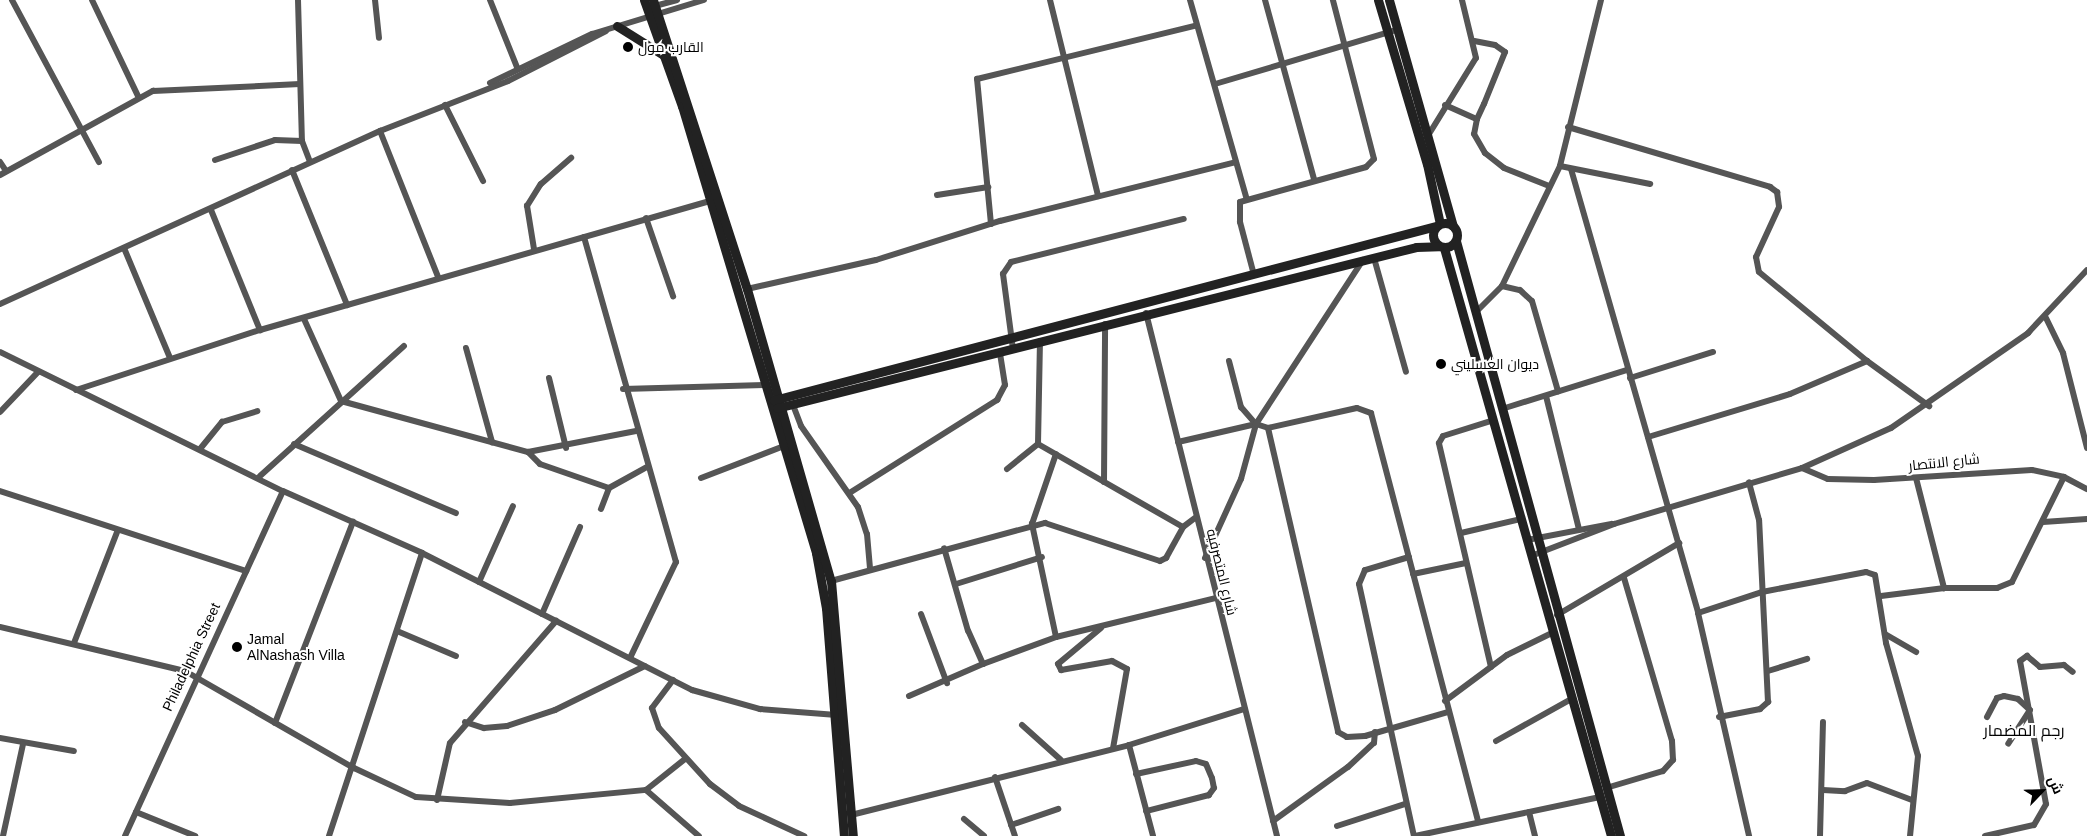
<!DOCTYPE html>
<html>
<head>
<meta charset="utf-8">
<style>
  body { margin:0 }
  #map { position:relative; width:2087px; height:836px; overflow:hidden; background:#fff; font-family:Arial,Cairo,sans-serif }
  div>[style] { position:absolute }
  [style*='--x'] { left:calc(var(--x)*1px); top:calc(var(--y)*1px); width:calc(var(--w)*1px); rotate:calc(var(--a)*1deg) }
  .street>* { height:6px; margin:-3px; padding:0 3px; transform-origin:3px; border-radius:3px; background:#555 }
  .secondary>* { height:9px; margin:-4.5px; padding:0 4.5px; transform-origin:4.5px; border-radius:4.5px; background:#222 }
  .secondary>.ring { margin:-4.5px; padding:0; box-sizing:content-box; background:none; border:9px solid #222; border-radius:50% }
  .dots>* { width:14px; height:14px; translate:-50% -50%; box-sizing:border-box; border:2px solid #fff; border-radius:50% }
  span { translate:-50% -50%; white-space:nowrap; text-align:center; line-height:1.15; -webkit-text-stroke:4px #fff; paint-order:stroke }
  .poi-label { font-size:14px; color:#000 }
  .left { translate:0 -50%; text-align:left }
  .street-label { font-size:14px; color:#000 }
  .quarter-label { font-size:16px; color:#000 }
  .north { position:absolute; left:2017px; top:766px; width:50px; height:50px; -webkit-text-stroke:4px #fff; paint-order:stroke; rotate:66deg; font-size:14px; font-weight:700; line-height:20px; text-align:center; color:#000 }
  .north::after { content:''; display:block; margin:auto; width:18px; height:22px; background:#000; clip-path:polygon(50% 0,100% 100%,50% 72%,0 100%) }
</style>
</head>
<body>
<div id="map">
  <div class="street">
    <div style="--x:12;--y:0;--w:184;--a:61.8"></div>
    <div style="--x:92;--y:0;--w:106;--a:64.4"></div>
    <div style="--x:298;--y:0;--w:141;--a:88.4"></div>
    <div style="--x:302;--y:141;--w:22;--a:69"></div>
    <div style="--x:375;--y:0;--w:38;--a:84"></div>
    <div style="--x:490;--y:0;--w:72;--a:68.1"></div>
    <div style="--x:1050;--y:0;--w:202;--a:76.2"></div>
    <div style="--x:1190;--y:0;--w:205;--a:74.1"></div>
    <div style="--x:1265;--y:0;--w:186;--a:74.7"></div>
    <div style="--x:1601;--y:0;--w:171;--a:103.9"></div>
    <div style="--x:1560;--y:166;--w:92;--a:11.3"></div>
    <div style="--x:651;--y:7;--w:27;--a:-15"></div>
    <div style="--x:490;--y:83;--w:113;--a:-25.7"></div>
    <div style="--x:592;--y:34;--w:117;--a:-16.9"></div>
    <div style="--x:1215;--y:84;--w:192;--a:-16.6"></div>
    <div style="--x:445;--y:105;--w:85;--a:63.4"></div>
    <div style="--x:1445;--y:105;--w:35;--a:24"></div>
    <div style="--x:1477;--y:119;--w:17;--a:-65"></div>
    <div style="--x:1484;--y:104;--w:56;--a:-68"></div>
    <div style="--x:1505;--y:52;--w:12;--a:-145"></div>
    <div style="--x:1495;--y:45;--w:21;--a:-169"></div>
    <div style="--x:1477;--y:119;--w:15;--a:101"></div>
    <div style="--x:1474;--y:134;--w:22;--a:60"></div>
    <div style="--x:1485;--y:153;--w:24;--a:38"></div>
    <div style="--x:1504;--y:168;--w:48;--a:21.8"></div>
    <div style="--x:1568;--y:127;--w:211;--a:16.5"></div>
    <div style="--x:1770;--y:187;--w:9;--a:36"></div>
    <div style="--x:1777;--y:192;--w:15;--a:82"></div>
    <div style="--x:1779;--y:207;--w:55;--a:114.7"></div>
    <div style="--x:1756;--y:257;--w:15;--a:79"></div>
    <div style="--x:1759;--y:272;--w:140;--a:39.5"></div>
    <div style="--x:380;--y:131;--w:157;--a:68.3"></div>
    <div style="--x:1429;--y:134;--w:89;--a:-58.3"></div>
    <div style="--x:1476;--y:58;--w:60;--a:-103.6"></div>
    <div style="--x:215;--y:160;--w:63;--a:-18.4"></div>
    <div style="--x:275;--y:140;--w:27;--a:2"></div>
    <div style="--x:0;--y:162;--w:11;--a:56"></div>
    <div style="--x:1571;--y:169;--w:462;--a:74"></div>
    <div style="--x:1698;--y:613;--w:229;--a:77.1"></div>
    <div style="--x:292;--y:170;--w:146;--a:67.8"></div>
    <div style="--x:0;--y:175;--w:175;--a:-28.8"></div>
    <div style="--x:153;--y:91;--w:147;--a:-2.7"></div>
    <div style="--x:937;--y:195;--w:52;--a:-8.9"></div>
    <div style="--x:211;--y:210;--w:130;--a:67.8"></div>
    <div style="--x:646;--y:218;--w:83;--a:70.9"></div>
    <div style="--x:991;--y:224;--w:146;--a:-95.5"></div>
    <div style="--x:977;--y:79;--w:224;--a:-13.7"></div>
    <div style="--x:584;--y:237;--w:338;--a:74.2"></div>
    <div style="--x:676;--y:562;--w:106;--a:115.6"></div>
    <div style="--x:124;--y:248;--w:119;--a:67.3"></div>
    <div style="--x:534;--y:249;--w:44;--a:-99.2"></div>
    <div style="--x:527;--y:206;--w:26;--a:-58"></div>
    <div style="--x:541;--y:184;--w:40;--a:-41"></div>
    <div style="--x:1374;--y:258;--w:118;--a:74.3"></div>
    <div style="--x:1254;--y:275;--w:55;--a:-104.8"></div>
    <div style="--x:1240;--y:222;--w:20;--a:-90"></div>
    <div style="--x:1240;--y:202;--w:131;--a:-15.5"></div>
    <div style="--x:1366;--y:167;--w:11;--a:-45"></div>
    <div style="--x:1374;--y:159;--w:164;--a:-104.5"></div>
    <div style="--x:1502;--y:286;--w:18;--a:13"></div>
    <div style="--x:1520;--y:290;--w:16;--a:43"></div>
    <div style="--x:1532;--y:301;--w:94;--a:73.9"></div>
    <div style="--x:747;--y:289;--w:132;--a:-12.7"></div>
    <div style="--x:876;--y:260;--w:130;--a:-17.5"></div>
    <div style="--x:1000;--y:221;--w:243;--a:-14"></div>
    <div style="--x:0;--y:304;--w:418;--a:-24.5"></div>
    <div style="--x:380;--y:131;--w:137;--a:-21.3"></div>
    <div style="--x:508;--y:81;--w:110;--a:-27"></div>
    <div style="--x:1477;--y:311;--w:35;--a:-45"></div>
    <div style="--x:1502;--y:286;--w:133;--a:-64.2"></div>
    <div style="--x:1146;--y:313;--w:539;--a:75.94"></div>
    <div style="--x:2046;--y:318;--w:39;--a:64"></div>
    <div style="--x:2063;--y:353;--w:98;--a:75.8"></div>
    <div style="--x:304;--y:319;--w:90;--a:65.7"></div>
    <div style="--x:341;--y:401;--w:194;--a:15.3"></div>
    <div style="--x:528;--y:452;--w:110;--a:-11"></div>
    <div style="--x:466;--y:348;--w:98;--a:74.5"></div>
    <div style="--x:1013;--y:349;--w:76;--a:-97.6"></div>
    <div style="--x:1003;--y:274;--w:14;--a:-56"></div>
    <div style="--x:1011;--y:262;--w:178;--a:-14"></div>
    <div style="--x:0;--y:352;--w:315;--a:26.2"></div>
    <div style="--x:283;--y:491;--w:152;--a:24"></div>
    <div style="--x:422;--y:553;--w:303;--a:26.9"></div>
    <div style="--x:692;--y:690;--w:71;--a:15.6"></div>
    <div style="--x:760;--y:709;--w:77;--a:4.5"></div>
    <div style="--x:1229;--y:361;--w:48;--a:75.4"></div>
    <div style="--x:1241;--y:407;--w:23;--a:49"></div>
    <div style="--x:549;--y:378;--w:72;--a:76.3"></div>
    <div style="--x:1630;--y:378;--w:87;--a:-17.4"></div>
    <div style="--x:623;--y:389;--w:143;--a:-1.6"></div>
    <div style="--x:76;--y:390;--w:194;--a:-18.1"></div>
    <div style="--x:260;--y:330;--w:468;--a:-16"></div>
    <div style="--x:1546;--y:396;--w:137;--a:76.1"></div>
    <div style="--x:793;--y:405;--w:22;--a:69"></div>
    <div style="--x:801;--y:426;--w:99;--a:54.9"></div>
    <div style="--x:858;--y:507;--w:28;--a:72"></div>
    <div style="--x:867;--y:534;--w:35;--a:85"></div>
    <div style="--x:1505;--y:408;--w:128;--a:-17.3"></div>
    <div style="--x:0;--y:412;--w:55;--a:-46.5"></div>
    <div style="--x:1268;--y:428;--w:312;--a:77"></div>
    <div style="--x:1338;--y:732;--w:10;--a:29"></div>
    <div style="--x:1347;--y:737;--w:18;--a:-3"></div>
    <div style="--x:1365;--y:736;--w:86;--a:-16.1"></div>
    <div style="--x:1648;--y:437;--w:148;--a:-16.8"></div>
    <div style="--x:1790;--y:394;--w:84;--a:-23.2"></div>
    <div style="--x:1867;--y:361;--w:77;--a:36"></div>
    <div style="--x:1178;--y:442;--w:80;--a:-13"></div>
    <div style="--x:1256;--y:424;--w:13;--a:18"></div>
    <div style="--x:1268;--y:428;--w:91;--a:-12.7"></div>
    <div style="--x:1357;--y:408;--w:15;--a:20"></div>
    <div style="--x:1371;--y:413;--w:423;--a:75.3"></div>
    <div style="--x:294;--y:444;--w:176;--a:23.1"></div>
    <div style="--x:1038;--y:444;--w:167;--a:29.8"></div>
    <div style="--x:200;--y:449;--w:35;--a:-51"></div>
    <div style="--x:222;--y:422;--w:37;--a:-17"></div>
    <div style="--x:528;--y:452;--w:17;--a:45"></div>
    <div style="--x:540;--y:464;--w:73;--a:19.2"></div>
    <div style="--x:1802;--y:468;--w:28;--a:23"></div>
    <div style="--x:1828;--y:479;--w:46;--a:1.2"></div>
    <div style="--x:1874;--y:480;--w:158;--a:-3.6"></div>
    <div style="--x:2032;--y:470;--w:33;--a:12"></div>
    <div style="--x:2064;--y:477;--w:26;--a:28"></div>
    <div style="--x:1007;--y:469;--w:40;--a:-39"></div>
    <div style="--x:1038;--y:444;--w:103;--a:-88.9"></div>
    <div style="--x:260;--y:476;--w:194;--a:-42.1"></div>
    <div style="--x:701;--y:478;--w:89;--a:-21.1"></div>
    <div style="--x:1916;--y:478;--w:114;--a:75.7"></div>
    <div style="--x:1104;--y:482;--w:158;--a:-89.6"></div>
    <div style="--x:0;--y:491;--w:259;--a:18"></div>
    <div style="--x:851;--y:492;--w:173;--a:-32.2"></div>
    <div style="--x:997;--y:400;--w:17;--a:-62"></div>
    <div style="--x:1005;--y:385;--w:32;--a:-99"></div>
    <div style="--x:601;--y:509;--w:22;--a:-69"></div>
    <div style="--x:609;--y:488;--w:43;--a:-28.9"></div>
    <div style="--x:2043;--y:522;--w:44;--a:-3.9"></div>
    <div style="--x:1461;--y:533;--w:62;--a:-13.1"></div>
    <div style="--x:1527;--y:540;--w:86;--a:-10.8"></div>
    <div style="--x:1531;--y:556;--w:89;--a:-21.1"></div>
    <div style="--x:1614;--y:524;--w:196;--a:-16.6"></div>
    <div style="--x:1802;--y:468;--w:98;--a:-24.2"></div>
    <div style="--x:1891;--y:428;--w:167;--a:-34.7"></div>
    <div style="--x:2028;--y:333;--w:86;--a:-46.9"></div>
    <div style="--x:1409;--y:557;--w:46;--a:163.5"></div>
    <div style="--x:1365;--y:570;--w:15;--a:113"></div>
    <div style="--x:1359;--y:584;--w:258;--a:77.7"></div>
    <div style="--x:1205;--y:558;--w:87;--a:-65.5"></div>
    <div style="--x:1241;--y:479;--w:57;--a:-74.7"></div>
    <div style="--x:1256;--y:424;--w:196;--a:-56.9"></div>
    <div style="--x:1413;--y:574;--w:54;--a:-11.7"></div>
    <div style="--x:831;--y:581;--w:222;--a:-15.2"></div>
    <div style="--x:1045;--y:523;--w:121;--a:18.3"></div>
    <div style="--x:1160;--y:561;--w:7;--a:-27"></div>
    <div style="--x:1166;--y:558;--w:35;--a:-61"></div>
    <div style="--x:1183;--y:527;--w:15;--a:-37"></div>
    <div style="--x:479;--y:582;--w:83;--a:-65.9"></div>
    <div style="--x:956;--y:584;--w:90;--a:-17.4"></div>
    <div style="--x:1881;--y:596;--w:64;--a:-7.2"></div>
    <div style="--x:1944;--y:588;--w:53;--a:0"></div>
    <div style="--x:1997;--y:588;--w:16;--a:-22"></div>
    <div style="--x:2012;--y:582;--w:117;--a:-63.7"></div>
    <div style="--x:1698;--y:613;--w:67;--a:-18.2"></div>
    <div style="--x:1762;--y:592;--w:106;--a:-10.9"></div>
    <div style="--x:1866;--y:572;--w:9;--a:18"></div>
    <div style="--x:1875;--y:575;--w:69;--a:80.8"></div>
    <div style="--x:1886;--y:643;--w:117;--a:74.2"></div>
    <div style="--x:1918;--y:756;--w:80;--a:95.7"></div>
    <div style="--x:542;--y:614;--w:95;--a:-66.4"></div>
    <div style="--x:921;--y:614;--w:74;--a:69.4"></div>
    <div style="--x:1557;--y:615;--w:142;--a:-30.5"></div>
    <div style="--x:0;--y:627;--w:190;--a:13.4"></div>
    <div style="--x:185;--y:671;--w:195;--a:29.9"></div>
    <div style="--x:354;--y:768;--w:68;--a:25.1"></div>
    <div style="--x:416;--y:797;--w:94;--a:3.7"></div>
    <div style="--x:510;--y:803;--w:137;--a:-5.5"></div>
    <div style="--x:646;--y:790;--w:50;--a:-38.5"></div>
    <div style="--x:1101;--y:628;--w:56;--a:140.1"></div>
    <div style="--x:1058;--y:664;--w:7;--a:63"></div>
    <div style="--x:1061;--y:670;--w:52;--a:-10"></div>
    <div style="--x:1112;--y:661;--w:17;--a:28"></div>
    <div style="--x:1127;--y:669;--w:80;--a:100"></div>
    <div style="--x:397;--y:631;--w:64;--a:23"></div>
    <div style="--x:1885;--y:634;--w:36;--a:30"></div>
    <div style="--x:1056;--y:637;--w:116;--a:-102"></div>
    <div style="--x:1032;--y:524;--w:74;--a:-71.1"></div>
    <div style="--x:74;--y:643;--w:119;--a:-68.8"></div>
    <div style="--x:983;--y:664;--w:78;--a:-20.3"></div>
    <div style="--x:1056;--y:637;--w:165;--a:-13.7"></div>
    <div style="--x:1491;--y:667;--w:230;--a:-103.1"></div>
    <div style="--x:1439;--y:443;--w:8;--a:-60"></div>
    <div style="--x:1443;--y:436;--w:53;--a:-17.4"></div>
    <div style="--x:1768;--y:671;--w:41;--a:-17.1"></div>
    <div style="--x:673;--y:680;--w:35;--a:127"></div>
    <div style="--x:652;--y:708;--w:21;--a:71"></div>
    <div style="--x:659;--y:728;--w:76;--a:47.7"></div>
    <div style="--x:710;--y:784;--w:36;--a:37"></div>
    <div style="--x:739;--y:806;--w:72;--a:24.8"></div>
    <div style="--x:909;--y:696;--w:81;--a:-23.4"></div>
    <div style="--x:983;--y:664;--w:36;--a:-114"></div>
    <div style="--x:968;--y:631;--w:86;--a:-106.1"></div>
    <div style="--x:1445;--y:701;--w:77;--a:-36.6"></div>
    <div style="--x:1507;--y:655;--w:50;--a:-26.1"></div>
    <div style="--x:1719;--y:717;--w:42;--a:-11"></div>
    <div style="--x:1760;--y:709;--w:11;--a:-41"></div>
    <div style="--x:1768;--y:702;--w:182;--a:-92.8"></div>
    <div style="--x:1759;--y:520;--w:39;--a:-105"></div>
    <div style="--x:1987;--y:717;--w:21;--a:-62"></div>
    <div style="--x:1997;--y:698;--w:7;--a:-16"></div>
    <div style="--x:2004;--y:696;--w:14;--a:12"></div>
    <div style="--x:2018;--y:699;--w:16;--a:43"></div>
    <div style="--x:2030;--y:710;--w:40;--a:122.9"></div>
    <div style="--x:465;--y:722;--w:20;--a:18"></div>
    <div style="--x:484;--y:728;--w:23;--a:-5"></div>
    <div style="--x:507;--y:726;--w:51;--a:-18.4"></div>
    <div style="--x:555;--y:710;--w:100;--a:-26.1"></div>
    <div style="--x:275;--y:723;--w:216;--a:-68.8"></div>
    <div style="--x:1022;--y:725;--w:52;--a:41.9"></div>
    <div style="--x:0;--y:738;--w:75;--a:10"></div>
    <div style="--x:1496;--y:741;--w:86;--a:-29.2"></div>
    <div style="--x:1129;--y:745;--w:94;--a:75.2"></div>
    <div style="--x:1136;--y:774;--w:61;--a:-12.2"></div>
    <div style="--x:1196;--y:761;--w:10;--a:17"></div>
    <div style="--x:1206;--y:764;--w:15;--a:67"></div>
    <div style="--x:1212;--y:778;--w:10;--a:79"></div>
    <div style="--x:1214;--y:788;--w:9;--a:126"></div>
    <div style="--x:1209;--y:795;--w:65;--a:165.7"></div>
    <div style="--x:995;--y:777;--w:62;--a:71.3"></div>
    <div style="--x:1606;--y:788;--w:59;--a:-16.6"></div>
    <div style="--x:1663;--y:771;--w:15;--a:-48"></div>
    <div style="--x:1673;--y:760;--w:19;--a:-93"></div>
    <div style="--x:1672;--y:741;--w:170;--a:-106.4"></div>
    <div style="--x:646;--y:790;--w:70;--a:41"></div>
    <div style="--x:1823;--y:790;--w:22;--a:3"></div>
    <div style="--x:1845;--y:791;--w:23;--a:-20"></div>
    <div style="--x:1867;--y:783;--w:48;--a:20.7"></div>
    <div style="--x:437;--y:800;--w:58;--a:-77.2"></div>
    <div style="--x:450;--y:743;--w:162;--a:-49"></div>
    <div style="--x:136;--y:812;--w:64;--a:22.1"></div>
    <div style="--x:1529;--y:812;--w:25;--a:76"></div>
    <div style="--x:851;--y:815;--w:287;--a:-14.1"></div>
    <div style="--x:1129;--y:745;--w:121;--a:-17.4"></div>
    <div style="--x:964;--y:819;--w:26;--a:40"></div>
    <div style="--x:1273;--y:821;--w:92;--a:-35.8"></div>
    <div style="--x:1348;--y:767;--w:35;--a:-43"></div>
    <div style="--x:1374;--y:743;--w:11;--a:-85"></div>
    <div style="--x:1011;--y:825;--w:50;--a:-18.8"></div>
    <div style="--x:1337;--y:826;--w:71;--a:-17.9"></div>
    <div style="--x:3;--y:836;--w:94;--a:-77.7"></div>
    <div style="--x:125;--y:836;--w:379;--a:-65.4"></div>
    <div style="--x:329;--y:836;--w:298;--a:-71.8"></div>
    <div style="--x:1415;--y:836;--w:189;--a:-11.9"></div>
    <div style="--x:1820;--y:836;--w:114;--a:-88.5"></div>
    <div style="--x:1985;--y:836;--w:50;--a:-12.7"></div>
    <div style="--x:2034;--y:825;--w:24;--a:-60"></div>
    <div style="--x:2046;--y:804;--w:145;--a:-100.3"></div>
    <div style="--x:2020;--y:661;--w:9;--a:-36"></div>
    <div style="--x:2027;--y:656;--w:17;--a:40"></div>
    <div style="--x:2040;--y:667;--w:24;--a:-5"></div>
    <div style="--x:2064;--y:665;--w:11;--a:38"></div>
  </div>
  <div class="secondary">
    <div style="--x:644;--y:0;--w:113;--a:70.3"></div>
    <div style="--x:682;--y:106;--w:467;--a:73.3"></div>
    <div style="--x:816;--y:553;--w:56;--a:79.7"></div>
    <div style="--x:826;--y:608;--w:229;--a:85.5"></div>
    <div style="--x:653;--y:0;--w:304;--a:72"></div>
    <div style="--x:747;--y:289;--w:304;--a:74"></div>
    <div style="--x:831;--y:581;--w:256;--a:85.1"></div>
    <div style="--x:1378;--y:0;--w:171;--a:73.4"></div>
    <div style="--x:1427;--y:164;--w:61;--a:77.8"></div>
    <div style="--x:1389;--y:0;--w:235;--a:74.2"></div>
    <div style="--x:617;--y:26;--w:57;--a:32"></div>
    <div class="ring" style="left:1433px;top:223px;width:15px;height:15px"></div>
    <div style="--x:1456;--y:241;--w:617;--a:74.59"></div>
    <div style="--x:1444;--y:248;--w:611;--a:74.14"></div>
    <div style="--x:774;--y:400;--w:684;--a:-14.73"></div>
    <div style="--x:777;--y:408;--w:659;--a:-14.14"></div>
    <div style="--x:1416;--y:247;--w:23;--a:-2"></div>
  </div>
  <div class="dots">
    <div style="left:628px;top:47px;background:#000"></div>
    <div style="left:1441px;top:364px;background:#000"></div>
    <div style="left:237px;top:647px;background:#000"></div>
  </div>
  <div class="poi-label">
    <span class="left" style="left:638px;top:47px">القارب مول</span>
    <span class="left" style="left:1451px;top:364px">ديوان العسليني</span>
    <span class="left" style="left:247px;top:647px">Jamal<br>AlNashash Villa</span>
  </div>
  <div class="street-label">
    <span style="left:1944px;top:462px;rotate:-6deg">شارع الانتصار</span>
    <span style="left:1222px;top:572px;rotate:76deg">شارع المتصرفيه</span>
    <span style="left:191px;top:657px;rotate:-65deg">Philadelphia Street</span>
  </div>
  <div class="quarter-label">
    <span style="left:2024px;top:731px">رجم المضمار</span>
  </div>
  <div class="north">ش</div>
</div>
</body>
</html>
